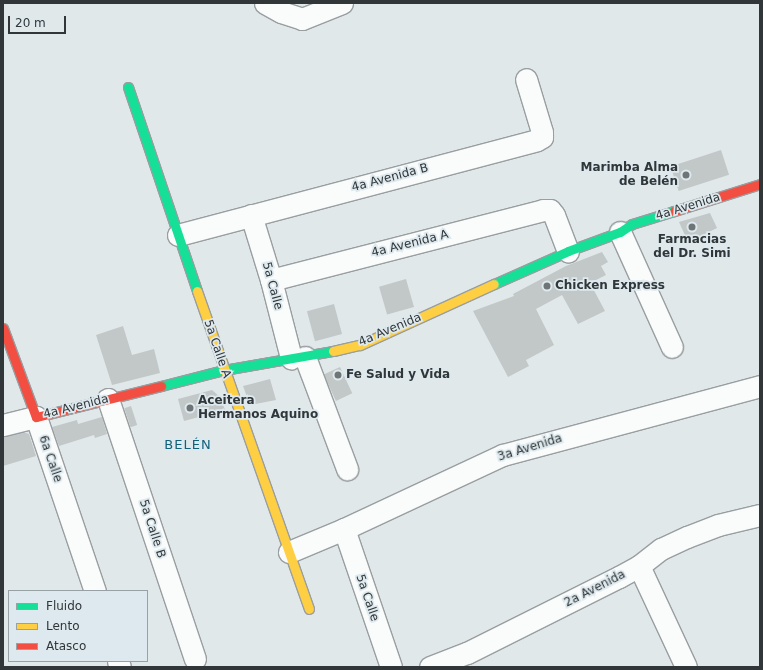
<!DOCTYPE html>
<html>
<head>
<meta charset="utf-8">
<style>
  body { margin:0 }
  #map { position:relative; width:763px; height:670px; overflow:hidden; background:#e1e8ea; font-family:"DejaVu Sans",sans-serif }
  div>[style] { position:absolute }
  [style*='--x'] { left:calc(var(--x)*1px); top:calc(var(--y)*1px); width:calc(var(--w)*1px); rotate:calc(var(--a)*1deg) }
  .building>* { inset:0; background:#c2c7c8; transform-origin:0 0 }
  .roads { filter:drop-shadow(1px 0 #999ea0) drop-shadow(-1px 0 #999ea0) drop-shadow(0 1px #999ea0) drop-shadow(0 -1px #999ea0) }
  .street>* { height:21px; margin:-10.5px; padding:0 10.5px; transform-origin:10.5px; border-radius:10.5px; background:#fafcfc }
  .fast>* { height:9px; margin:-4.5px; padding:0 4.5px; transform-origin:4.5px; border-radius:4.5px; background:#16e098 }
  .slow>* { height:9px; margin:-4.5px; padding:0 4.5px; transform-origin:4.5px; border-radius:4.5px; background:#ffcf43 }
  .jam>* { height:9px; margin:-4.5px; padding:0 4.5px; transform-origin:4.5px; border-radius:4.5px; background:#f24e42 }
  .dots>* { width:11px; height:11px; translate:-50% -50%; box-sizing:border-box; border:2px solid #dde9ee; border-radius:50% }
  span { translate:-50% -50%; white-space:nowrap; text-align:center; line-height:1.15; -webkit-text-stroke:3.5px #dde9ee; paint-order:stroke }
  .poi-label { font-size:12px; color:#313638; font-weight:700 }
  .right { translate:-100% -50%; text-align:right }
  .left { translate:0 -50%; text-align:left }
  .street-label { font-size:12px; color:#313638 }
  .neighbourhood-label { font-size:13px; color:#136179; letter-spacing:1px }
  .frame { position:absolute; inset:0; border:4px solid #313638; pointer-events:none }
  .legend { position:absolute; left:8px; top:590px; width:140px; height:72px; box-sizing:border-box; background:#dde9ee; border:1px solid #98a1a5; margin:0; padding:5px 7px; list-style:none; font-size:12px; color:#313638 }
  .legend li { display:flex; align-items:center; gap:8px; height:20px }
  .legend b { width:20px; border:1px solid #98a1a5 }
  .scale { position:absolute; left:8px; top:16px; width:58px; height:18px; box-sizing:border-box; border:2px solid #313638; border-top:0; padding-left:5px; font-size:12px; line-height:14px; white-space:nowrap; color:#313638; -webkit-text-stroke:3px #dde9ee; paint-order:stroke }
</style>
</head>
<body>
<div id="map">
  <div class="building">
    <div style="left:721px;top:150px;width:26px;height:53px;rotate:72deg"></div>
    <div style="clip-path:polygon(710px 213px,717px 228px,688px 242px,679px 222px)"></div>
    <div style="clip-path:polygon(602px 252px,608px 262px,601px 266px,606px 275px,590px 283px,605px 311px,578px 324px,562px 295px,536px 309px,554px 345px,526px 360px,529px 366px,508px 377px,473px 311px,514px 296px,513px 294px,566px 266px)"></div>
    <div style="left:406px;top:279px;width:29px;height:28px;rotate:74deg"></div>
    <div style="left:334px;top:304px;width:31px;height:28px;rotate:75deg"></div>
    <div style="clip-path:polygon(123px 326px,132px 355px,154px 349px,160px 373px,112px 385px,96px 335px)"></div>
    <div style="left:340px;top:367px;width:29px;height:18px;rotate:65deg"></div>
    <div style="clip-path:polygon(270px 379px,276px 400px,250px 405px,243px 386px)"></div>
    <div style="clip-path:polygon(212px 390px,220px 397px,225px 410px,184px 421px,178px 399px)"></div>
    <div style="left:131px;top:406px;width:20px;height:7px;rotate:72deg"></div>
    <div style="clip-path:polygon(102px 417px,107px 434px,95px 438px,94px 435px,59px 446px,52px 427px,77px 420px,78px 424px)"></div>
    <div style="clip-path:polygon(23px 432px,29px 434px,36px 456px,3px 466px,3px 437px)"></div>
  </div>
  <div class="roads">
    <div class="street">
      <div style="--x:265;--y:3;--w:18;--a:29"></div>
      <div style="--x:281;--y:12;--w:22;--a:18"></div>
      <div style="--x:302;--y:19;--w:43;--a:-21.8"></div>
      <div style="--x:251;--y:215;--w:68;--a:72.9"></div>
      <div style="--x:271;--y:280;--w:81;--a:75.6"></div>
      <div style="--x:620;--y:232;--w:126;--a:65.7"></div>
      <div style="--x:178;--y:235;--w:371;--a:-14.8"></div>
      <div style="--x:537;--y:140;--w:6;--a:-31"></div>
      <div style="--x:542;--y:137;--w:5;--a:-90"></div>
      <div style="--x:542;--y:132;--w:55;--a:-106.8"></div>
      <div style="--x:271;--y:280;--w:281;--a:-14.4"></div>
      <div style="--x:543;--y:210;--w:7;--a:0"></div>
      <div style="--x:550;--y:210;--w:6;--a:51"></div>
      <div style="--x:554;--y:215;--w:39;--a:69"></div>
      <div style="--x:305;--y:357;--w:120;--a:69.4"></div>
      <div style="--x:108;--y:399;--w:274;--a:71.5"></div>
      <div style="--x:3;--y:425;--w:34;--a:-14"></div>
      <div style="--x:36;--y:417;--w:184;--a:71.3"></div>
      <div style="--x:344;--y:529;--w:146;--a:71.2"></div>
      <div style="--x:289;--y:552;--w:60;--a:-22.7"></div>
      <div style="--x:344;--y:529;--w:175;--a:-25"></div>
      <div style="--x:503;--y:455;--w:266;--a:-15"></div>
      <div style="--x:639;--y:566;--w:111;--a:65"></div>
      <div style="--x:118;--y:661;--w:6;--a:72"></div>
      <div style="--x:430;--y:667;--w:40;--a:-21"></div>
      <div style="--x:467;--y:653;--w:170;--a:-26.6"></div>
      <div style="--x:619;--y:577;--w:23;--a:-29"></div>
      <div style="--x:639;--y:566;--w:28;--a:-38"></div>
      <div style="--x:661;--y:549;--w:29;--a:-25"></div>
      <div style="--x:687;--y:537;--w:33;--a:-21"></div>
      <div style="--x:718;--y:525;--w:43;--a:-13.4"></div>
    </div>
    <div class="fast">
      <div style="--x:128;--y:87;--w:215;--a:71.3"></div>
      <div style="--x:494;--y:284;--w:81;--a:-24"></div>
      <div style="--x:568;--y:251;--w:55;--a:-20.1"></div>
      <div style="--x:620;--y:232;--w:14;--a:-34"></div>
      <div style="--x:632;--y:224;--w:44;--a:-17.2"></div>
      <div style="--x:161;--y:386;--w:65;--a:-14.3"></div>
      <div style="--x:224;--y:370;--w:111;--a:-9.9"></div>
    </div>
    <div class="slow">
      <div style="--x:197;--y:291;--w:337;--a:70.6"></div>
      <div style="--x:333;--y:351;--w:28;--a:-13"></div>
      <div style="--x:360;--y:345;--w:147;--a:-24.5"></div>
    </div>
    <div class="jam">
      <div style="--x:674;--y:211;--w:90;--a:-17.4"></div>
      <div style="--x:3;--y:328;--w:95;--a:69.7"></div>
      <div style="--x:36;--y:417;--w:129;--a:-13.9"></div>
    </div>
  </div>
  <div class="dots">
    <div style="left:686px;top:175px;background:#6f7476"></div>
    <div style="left:692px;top:227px;background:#6f7476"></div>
    <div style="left:547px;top:286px;background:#6f7476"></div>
    <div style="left:338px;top:375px;background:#6f7476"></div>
    <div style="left:190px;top:408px;background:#6f7476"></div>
  </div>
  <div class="poi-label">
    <span class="right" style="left:678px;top:175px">Marimba Alma<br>de Belén</span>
    <span style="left:692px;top:247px">Farmacias<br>del Dr. Simi</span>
    <span class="left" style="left:555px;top:286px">Chicken Express</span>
    <span class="left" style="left:346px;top:375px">Fe Salud y Vida</span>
    <span class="left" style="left:198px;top:408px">Aceitera<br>Hermanos Aquino</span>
  </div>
  <div class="street-label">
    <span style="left:390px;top:178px;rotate:-15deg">4a Avenida B</span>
    <span style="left:688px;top:207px;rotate:-17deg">4a Avenida</span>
    <span style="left:410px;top:244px;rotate:-14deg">4a Avenida A</span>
    <span style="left:272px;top:286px;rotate:75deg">5a Calle</span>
    <span style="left:390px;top:330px;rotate:-23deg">4a Avenida</span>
    <span style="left:217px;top:349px;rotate:71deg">5a Calle A</span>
    <span style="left:76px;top:407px;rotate:-14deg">4a Avenida</span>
    <span style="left:530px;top:448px;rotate:-17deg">3a Avenida</span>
    <span style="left:50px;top:459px;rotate:71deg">6a Calle</span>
    <span style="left:152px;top:529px;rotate:72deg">5a Calle B</span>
    <span style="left:595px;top:589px;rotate:-27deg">2a Avenida</span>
    <span style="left:367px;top:598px;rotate:71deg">5a Calle</span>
  </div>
  <div class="neighbourhood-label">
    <span style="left:188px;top:445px">BELÉN</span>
  </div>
  <div class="frame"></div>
  <ul class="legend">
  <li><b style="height:5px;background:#16e098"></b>Fluido</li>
  <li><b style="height:5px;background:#ffcf43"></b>Lento</li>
  <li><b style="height:5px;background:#f24e42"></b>Atasco</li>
  </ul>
  <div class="scale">20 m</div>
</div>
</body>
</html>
